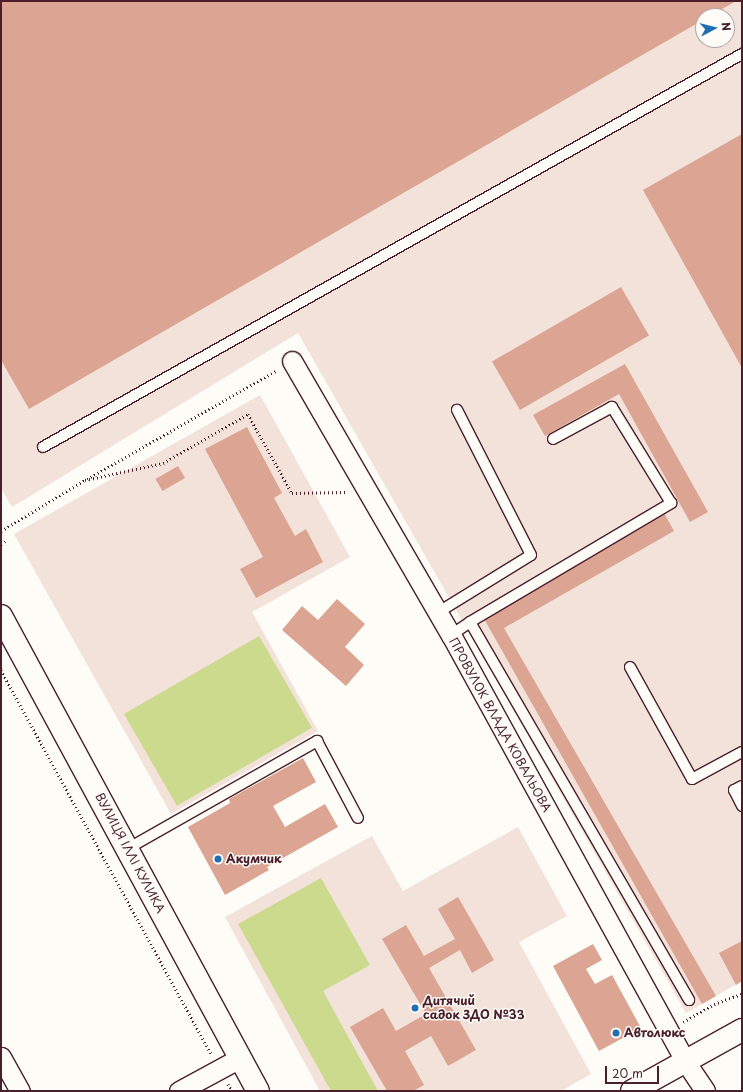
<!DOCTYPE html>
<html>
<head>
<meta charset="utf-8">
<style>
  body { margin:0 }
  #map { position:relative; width:743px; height:1092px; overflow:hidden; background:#fdfcf7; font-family:"Playpen Sans",sans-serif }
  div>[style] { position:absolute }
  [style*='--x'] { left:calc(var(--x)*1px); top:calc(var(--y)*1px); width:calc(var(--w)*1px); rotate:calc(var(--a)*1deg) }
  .built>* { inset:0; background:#f3e2d9 }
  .green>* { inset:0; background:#ccda8e; transform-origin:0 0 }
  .building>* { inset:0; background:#dba493; transform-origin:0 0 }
  .path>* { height:2.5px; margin-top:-1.25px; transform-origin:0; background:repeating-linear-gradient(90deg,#4a1f2b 0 1px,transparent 0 4px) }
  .roads { filter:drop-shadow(1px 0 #4a1f2b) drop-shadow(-1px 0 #4a1f2b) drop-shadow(0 1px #4a1f2b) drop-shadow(0 -1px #4a1f2b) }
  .lane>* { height:10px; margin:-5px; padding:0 5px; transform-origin:5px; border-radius:5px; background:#fdfcf7 }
  .street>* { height:19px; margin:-9.5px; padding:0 9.5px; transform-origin:9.5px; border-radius:9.5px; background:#fdfcf7 }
  .secondary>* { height:22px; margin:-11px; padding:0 11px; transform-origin:11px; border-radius:11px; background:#fdfcf7 }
  .dots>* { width:11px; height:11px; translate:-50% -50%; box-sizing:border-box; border:2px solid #fdfcf7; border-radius:50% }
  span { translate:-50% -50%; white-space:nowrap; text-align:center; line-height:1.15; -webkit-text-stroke:3px #fdfcf7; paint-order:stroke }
  .street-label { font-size:12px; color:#4a1f2b }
  .poi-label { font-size:12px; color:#4a1f2b; font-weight:700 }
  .left { translate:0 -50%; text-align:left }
  .frame { position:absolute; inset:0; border:2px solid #4a1f2b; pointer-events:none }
  .north { position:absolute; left:695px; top:8px; width:40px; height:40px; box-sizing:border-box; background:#fdfcf7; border:1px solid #b5a4a5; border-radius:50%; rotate:83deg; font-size:11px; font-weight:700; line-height:16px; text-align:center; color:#4a1f2b }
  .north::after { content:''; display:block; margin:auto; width:14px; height:18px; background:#1f6fb2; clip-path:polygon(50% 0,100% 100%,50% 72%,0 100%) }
  .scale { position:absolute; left:605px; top:1066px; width:54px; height:18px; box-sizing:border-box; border:2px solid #4a1f2b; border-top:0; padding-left:5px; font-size:12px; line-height:14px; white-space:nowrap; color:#4a1f2b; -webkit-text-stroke:3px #fdfcf7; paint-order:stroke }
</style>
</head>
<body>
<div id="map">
  <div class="built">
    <div style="clip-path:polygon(evenodd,1px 1px,742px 1px,742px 981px,686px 1013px,298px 333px,12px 507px,1px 488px,1px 1px,703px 16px,727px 16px,727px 40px,703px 40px,703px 16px)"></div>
    <div style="clip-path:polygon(260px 395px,350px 557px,252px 612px,318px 731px,171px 814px,14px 534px)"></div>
    <div style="clip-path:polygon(518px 827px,567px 916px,519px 942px,591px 1074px,561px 1091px,320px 1091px,225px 917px,372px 836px,403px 891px)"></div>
  </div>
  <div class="green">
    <div style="left:259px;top:636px;width:106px;height:156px;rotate:60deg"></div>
    <div style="clip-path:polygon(321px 878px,370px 965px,323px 991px,378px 1091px,331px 1091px,238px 924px)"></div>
  </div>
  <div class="building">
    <div style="clip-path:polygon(1px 1px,736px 1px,710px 16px,703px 16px,703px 20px,29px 409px,1px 360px)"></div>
    <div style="clip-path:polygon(742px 134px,742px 368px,643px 190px)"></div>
    <div style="left:621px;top:287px;width:56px;height:149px;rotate:60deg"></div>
    <div style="clip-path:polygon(625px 364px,708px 512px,690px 522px,619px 394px,545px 436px,533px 415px)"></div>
    <div style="clip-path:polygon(247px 427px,282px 493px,274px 498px,295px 536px,306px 529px,323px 562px,256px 598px,240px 569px,263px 557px,205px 449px)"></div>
    <div style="left:178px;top:466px;width:14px;height:26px;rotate:60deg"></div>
    <div style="clip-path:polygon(663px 511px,674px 531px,504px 628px,716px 996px,702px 1004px,483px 617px)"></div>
    <div style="clip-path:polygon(337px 599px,365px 624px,345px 647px,364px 665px,346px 686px,282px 630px,302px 606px,318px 620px)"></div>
    <div style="clip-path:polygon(303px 758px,316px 782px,273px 806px,285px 827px,325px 804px,338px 827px,267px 867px,269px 870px,225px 895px,188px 827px,230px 803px,229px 799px)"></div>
    <div style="clip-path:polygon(458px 897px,494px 960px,472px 973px,460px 950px,429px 968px,476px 1050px,448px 1066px,431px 1036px,405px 1051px,424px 1085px,413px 1091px,387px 1091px,350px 1027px,383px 1008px,396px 1031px,426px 1014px,382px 939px,406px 925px,424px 956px,455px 939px,438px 909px)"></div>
    <div style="clip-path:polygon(742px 941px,742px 981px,736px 985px,719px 953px)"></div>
    <div style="clip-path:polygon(593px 944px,602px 960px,586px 969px,595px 984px,612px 975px,641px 1028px,599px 1051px,553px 966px)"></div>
  </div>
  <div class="path">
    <div style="--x:87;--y:479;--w:219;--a:-29.8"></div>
    <div style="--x:1;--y:531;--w:98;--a:-31.3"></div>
    <div style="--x:85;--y:480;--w:80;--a:-12.3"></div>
    <div style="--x:163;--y:463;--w:98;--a:-30"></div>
    <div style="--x:248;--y:414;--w:90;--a:60.9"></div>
    <div style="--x:292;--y:493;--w:55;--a:-1"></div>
    <div style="--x:1;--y:544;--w:5;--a:-37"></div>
    <div style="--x:1;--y:670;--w:438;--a:61.3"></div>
    <div style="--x:683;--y:1022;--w:36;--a:-30"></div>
    <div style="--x:714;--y:1004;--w:30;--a:-20"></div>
    <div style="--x:228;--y:1084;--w:8;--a:60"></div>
  </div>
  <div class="roads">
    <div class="lane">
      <div style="--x:43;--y:447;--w:802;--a:-29.35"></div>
      <div style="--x:437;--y:613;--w:110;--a:-31.7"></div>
      <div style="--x:531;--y:555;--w:163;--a:-117"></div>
      <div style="--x:470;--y:622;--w:234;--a:-30.6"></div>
      <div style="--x:671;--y:503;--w:113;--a:-121.6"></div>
      <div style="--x:612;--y:407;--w:67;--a:151.5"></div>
      <div style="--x:451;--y:635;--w:23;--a:-34"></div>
      <div style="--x:470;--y:622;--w:437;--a:59.9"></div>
      <div style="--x:630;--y:667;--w:128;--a:61"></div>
      <div style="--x:692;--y:779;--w:57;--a:-28.4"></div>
      <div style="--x:742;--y:786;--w:9;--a:153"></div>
      <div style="--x:734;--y:790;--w:18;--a:63"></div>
      <div style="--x:127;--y:849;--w:219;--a:-29.6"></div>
      <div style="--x:317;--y:741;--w:87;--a:62"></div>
    </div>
    <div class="street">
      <div style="--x:292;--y:361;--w:317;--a:59.9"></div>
      <div style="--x:451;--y:635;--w:486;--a:61.2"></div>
      <div style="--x:685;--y:1061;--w:36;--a:56"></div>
      <div style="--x:1;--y:1057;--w:39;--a:61"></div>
      <div style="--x:179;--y:1091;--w:69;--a:-28.4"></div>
    </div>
    <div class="secondary">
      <div style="--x:1;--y:616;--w:540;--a:61.58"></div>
      <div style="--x:632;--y:1091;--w:126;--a:-29"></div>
    </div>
  </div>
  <div class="dots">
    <div style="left:218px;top:859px;background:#1f6fb2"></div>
    <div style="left:415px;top:1008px;background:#1f6fb2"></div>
    <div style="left:616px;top:1033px;background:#1f6fb2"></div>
  </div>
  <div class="street-label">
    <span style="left:500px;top:725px;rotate:61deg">ПРОВУЛОК ВЛАДА КОВАЛЬОВА</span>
    <span style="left:130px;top:853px;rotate:62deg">ВУЛИЦЯ ІЛЛІ КУЛИКА</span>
  </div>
  <div class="poi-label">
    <span class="left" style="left:226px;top:859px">Акумчик</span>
    <span class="left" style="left:423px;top:1008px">Дитячий<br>садок ЗДО №33</span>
    <span class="left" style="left:624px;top:1033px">Автолюкс</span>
  </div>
  <div class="frame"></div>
  <div class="north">N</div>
  <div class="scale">20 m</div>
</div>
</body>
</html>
